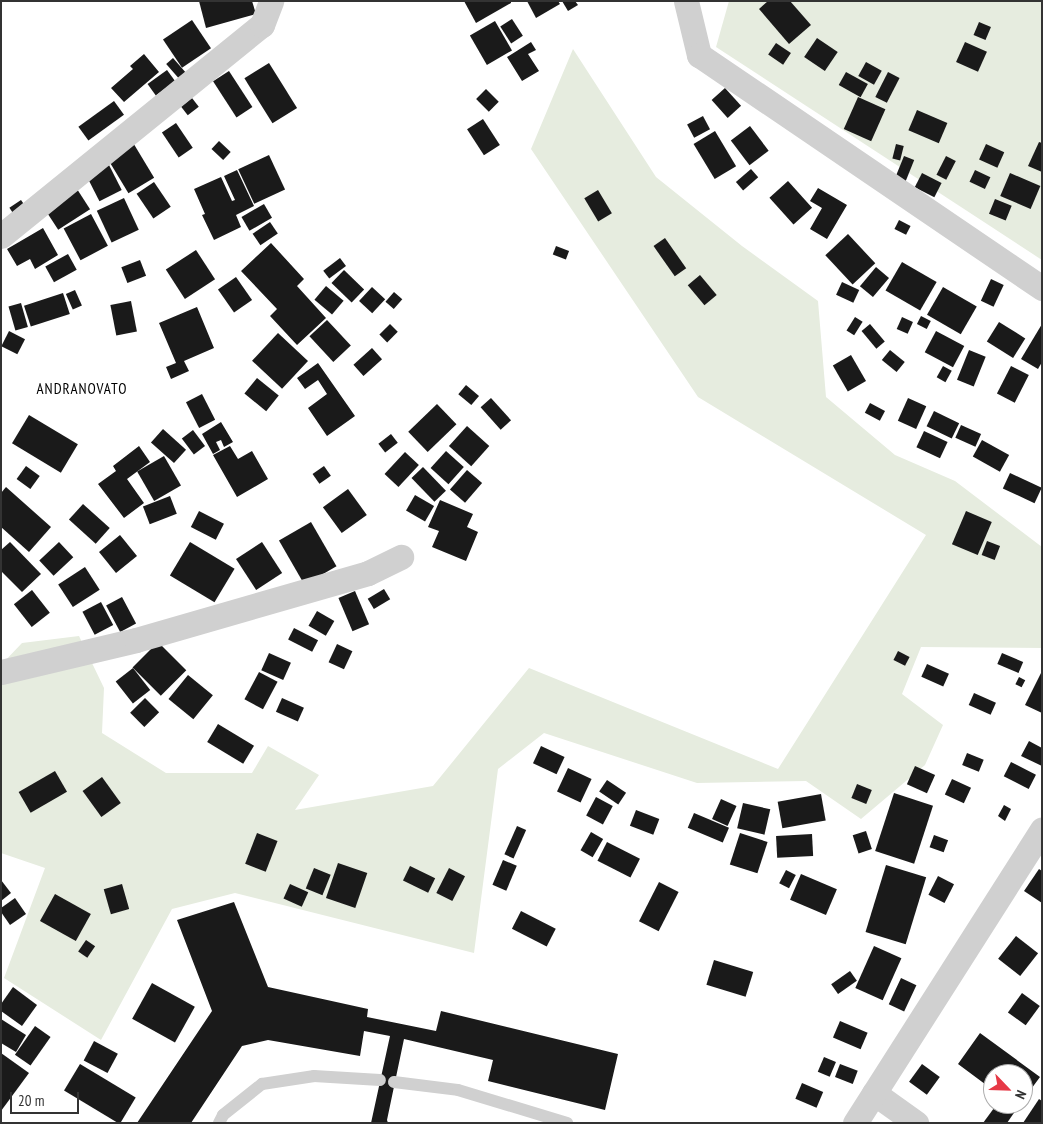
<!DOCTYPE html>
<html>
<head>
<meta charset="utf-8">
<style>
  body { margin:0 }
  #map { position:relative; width:1043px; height:1124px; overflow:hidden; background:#fff; font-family:"PT Sans Narrow",sans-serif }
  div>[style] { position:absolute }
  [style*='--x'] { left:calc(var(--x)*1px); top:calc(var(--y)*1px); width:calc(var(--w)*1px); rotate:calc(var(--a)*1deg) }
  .green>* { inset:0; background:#e6ecdf }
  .building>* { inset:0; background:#1a1a1a; transform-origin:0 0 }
  .lane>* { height:12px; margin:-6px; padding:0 6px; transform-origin:6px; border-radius:6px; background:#d0d0d0 }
  .street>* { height:25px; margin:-12.5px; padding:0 12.5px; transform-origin:12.5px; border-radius:12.5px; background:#d0d0d0 }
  span { translate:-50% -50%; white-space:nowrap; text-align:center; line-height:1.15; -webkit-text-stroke:5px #fff; paint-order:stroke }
  .neighbourhood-label { font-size:15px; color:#000; letter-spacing:1px }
  .frame { position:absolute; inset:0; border:2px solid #333; pointer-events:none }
  .north { position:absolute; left:983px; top:1064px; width:50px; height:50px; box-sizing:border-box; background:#fff; border:1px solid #adadad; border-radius:50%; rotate:114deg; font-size:14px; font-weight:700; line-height:20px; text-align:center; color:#333 }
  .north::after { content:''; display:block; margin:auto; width:18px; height:22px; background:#e63946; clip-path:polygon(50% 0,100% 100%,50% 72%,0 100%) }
  .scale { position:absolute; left:10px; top:1092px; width:69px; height:22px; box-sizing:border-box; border:2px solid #333; border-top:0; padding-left:6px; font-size:15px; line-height:18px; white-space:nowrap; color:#333; -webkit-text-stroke:4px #fff; paint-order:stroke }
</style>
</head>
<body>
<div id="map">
  <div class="green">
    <div style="clip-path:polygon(729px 1px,1042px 1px,1042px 260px,716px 47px)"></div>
    <div style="clip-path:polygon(573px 49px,656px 177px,742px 246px,818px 301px,826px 397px,895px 455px,955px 481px,1042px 547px,1042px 648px,921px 647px,902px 694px,943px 725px,925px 765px,861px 819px,806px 781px,697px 783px,544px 733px,498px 769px,474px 953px,235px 893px,172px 909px,101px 1040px,4px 978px,45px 868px,1px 853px,1px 665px,22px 643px,79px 636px,104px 688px,102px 733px,166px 773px,252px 773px,268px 746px,319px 775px,295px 810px,433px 786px,529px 668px,778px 769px,926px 535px,698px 397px,531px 149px)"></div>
  </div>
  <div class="building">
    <div style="clip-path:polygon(199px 1px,252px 1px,256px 14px,206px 28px)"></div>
    <div style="clip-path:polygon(464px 1px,511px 1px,511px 3px,476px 23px)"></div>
    <div style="clip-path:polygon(527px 1px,558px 1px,560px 4px,536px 18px)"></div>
    <div style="clip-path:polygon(562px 1px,575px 1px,578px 5px,568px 11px)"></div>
    <div style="clip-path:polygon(768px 1px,790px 1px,811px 25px,789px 44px,759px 9px)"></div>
    <div style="left:512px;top:19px;width:20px;height:14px;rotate:57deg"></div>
    <div style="left:192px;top:20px;width:34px;height:35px;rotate:56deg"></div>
    <div style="left:495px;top:21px;width:34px;height:29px;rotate:60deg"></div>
    <div style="left:979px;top:22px;width:13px;height:14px;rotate:23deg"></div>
    <div style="left:817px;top:38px;width:25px;height:23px;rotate:34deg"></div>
    <div style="clip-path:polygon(531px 42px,536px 50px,528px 54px,539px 71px,522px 81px,507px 57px)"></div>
    <div style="left:965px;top:42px;width:24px;height:22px;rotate:24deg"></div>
    <div style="left:776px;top:43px;width:18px;height:14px;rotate:34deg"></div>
    <div style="clip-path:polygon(144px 54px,159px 72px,124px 102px,111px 88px,133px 69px,130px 66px)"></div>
    <div style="left:173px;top:58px;width:20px;height:9px;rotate:49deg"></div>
    <div style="left:866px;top:62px;width:18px;height:16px;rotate:29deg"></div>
    <div style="left:269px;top:63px;width:53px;height:29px;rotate:58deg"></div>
    <div style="left:167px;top:70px;width:14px;height:24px;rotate:54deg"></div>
    <div style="left:229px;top:71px;width:43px;height:19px;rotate:57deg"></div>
    <div style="left:846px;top:72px;width:25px;height:15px;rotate:29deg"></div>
    <div style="left:888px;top:72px;width:13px;height:28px;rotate:27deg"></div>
    <div style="left:725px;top:88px;width:24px;height:18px;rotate:48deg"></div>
    <div style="left:486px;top:89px;width:18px;height:14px;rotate:45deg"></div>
    <div style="left:858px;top:97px;width:30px;height:35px;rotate:24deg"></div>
    <div style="left:192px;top:98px;width:11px;height:14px;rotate:52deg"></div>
    <div style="left:114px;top:101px;width:17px;height:44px;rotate:54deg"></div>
    <div style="left:917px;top:110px;width:33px;height:22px;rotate:23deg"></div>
    <div style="left:703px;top:116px;width:15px;height:18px;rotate:62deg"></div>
    <div style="left:483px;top:119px;width:31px;height:19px;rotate:57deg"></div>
    <div style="left:176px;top:123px;width:30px;height:17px;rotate:56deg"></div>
    <div style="left:750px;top:126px;width:31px;height:24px;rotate:53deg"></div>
    <div style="left:715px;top:131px;width:41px;height:25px;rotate:59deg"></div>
    <div style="left:132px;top:141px;width:43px;height:30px;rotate:59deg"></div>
    <div style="left:219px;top:141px;width:16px;height:11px;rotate:43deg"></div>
    <div style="clip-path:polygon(1039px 142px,1042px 143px,1042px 172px,1028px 166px)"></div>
    <div style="left:896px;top:144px;width:8px;height:15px;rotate:14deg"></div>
    <div style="left:986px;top:144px;width:20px;height:17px;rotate:24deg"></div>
    <div style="left:269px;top:155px;width:38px;height:34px;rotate:65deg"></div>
    <div style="left:904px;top:156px;width:11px;height:26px;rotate:22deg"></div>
    <div style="left:946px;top:156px;width:11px;height:21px;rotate:27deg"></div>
    <div style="left:109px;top:165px;width:28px;height:25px;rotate:63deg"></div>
    <div style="left:751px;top:169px;width:11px;height:20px;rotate:49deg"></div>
    <div style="clip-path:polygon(237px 170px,254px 206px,236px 215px,241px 227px,214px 240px,202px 215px,205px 214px,194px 189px,221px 177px,232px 201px,235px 200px,224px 176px)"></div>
    <div style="left:975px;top:170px;width:17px;height:13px;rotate:25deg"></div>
    <div style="left:922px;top:173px;width:22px;height:16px;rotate:27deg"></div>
    <div style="left:1010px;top:173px;width:33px;height:25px;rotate:23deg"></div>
    <div style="left:788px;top:181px;width:36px;height:25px;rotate:48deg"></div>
    <div style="left:154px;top:182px;width:30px;height:21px;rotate:56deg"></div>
    <div style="clip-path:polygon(818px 188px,847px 205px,827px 239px,810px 229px,822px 208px,810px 201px)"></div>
    <div style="left:77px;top:189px;width:24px;height:38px;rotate:57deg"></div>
    <div style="left:598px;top:190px;width:27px;height:16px;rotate:59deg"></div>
    <div style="left:124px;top:198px;width:35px;height:30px;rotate:65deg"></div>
    <div style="left:995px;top:199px;width:18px;height:16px;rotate:22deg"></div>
    <div style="left:21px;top:200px;width:11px;height:14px;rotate:56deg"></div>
    <div style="left:264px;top:204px;width:16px;height:26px;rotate:60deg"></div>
    <div style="left:91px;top:214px;width:36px;height:31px;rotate:62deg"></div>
    <div style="left:899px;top:220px;width:13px;height:10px;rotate:27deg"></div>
    <div style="left:270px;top:222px;width:14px;height:21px;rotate:56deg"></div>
    <div style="clip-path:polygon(43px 228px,58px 255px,35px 269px,30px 259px,17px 266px,7px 249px)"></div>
    <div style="left:848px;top:234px;width:40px;height:31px;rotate:47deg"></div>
    <div style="left:665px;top:238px;width:37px;height:14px;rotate:55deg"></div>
    <div style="clip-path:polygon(271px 243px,304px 279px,297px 286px,326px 318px,297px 345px,270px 316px,277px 309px,241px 271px)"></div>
    <div style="left:556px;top:246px;width:14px;height:9px;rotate:21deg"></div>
    <div style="left:196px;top:250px;width:35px;height:36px;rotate:57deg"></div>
    <div style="left:68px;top:254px;width:18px;height:26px;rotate:61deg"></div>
    <div style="left:340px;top:258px;width:10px;height:21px;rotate:53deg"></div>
    <div style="left:140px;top:260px;width:17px;height:20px;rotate:69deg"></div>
    <div style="left:902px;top:262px;width:40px;height:33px;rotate:30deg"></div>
    <div style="left:876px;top:267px;width:17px;height:25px;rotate:40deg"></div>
    <div style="left:344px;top:270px;width:28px;height:18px;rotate:44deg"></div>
    <div style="left:700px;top:275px;width:26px;height:16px;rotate:50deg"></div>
    <div style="left:236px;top:277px;width:28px;height:22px;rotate:55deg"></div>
    <div style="left:991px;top:279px;width:14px;height:24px;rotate:25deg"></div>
    <div style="left:842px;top:282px;width:19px;height:14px;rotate:25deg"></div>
    <div style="left:326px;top:286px;width:23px;height:18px;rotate:40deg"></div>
    <div style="left:372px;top:287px;width:18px;height:19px;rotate:43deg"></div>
    <div style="left:943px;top:287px;width:39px;height:32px;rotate:30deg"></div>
    <div style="left:75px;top:290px;width:17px;height:10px;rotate:66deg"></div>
    <div style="left:394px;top:292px;width:11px;height:13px;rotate:41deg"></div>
    <div style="left:63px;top:293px;width:22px;height:41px;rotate:72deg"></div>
    <div style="left:131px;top:301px;width:31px;height:21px;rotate:79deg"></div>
    <div style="left:21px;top:303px;width:25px;height:13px;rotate:74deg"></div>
    <div style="clip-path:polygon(197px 307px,214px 348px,184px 361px,189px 371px,171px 379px,166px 367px,176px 363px,159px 323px)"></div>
    <div style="left:921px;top:316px;width:11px;height:9px;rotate:27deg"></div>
    <div style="left:855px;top:317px;width:9px;height:16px;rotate:32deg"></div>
    <div style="left:902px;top:317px;width:12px;height:13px;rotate:24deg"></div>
    <div style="left:327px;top:320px;width:35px;height:24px;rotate:47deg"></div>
    <div style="left:999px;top:322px;width:31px;height:23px;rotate:32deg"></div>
    <div style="left:390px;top:324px;width:11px;height:15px;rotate:45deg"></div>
    <div style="left:870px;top:324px;width:23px;height:11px;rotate:50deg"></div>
    <div style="clip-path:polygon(1042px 324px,1042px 362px,1038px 369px,1021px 359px)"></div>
    <div style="left:9px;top:331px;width:18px;height:17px;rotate:27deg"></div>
    <div style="left:936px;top:331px;width:32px;height:24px;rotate:28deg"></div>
    <div style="left:278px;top:333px;width:41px;height:38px;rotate:43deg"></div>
    <div style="left:372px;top:348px;width:15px;height:25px;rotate:48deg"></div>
    <div style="left:890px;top:350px;width:19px;height:13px;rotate:39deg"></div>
    <div style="left:969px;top:350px;width:18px;height:32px;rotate:22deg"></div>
    <div style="left:851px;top:355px;width:30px;height:21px;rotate:60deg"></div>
    <div style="clip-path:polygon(318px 363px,355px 416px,327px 436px,308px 408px,327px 394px,318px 380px,305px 389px,297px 378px)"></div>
    <div style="left:943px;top:366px;width:10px;height:13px;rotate:29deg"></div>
    <div style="left:1011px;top:366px;width:20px;height:31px;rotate:27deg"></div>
    <div style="left:257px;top:378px;width:28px;height:20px;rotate:39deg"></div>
    <div style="left:466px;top:385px;width:17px;height:12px;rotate:40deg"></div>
    <div style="left:202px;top:394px;width:29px;height:18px;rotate:63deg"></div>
    <div style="left:491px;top:398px;width:30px;height:14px;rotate:48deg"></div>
    <div style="left:908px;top:398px;width:20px;height:25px;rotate:24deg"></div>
    <div style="left:870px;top:403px;width:17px;height:11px;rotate:28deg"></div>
    <div style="left:437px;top:404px;width:28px;height:40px;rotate:46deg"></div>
    <div style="left:934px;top:411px;width:28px;height:17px;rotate:26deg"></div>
    <div style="left:29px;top:415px;width:57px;height:33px;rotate:31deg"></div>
    <div style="clip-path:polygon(221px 422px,233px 442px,224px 447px,221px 440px,216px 442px,220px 450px,213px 454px,202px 434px)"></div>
    <div style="left:961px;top:425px;width:22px;height:14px;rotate:24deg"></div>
    <div style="left:467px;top:426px;width:30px;height:27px;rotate:42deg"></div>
    <div style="left:163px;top:429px;width:31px;height:18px;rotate:42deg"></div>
    <div style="left:193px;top:430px;width:20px;height:14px;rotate:53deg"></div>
    <div style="left:924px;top:431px;width:26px;height:18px;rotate:25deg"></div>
    <div style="left:391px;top:434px;width:11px;height:16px;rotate:52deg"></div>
    <div style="left:982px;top:440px;width:31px;height:19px;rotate:29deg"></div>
    <div style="clip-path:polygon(139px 446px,150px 462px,127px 479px,144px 503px,124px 518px,98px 484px,116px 471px,113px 466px)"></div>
    <div style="clip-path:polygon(230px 446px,238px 459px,252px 451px,268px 479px,237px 497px,213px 455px)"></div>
    <div style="left:446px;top:451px;width:24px;height:23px;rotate:42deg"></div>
    <div style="left:405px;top:452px;width:19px;height:30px;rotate:43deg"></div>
    <div style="left:164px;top:456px;width:34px;height:31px;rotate:60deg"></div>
    <div style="left:26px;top:466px;width:17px;height:16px;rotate:36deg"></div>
    <div style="left:324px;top:466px;width:12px;height:14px;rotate:55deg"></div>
    <div style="left:423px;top:467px;width:33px;height:16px;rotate:46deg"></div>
    <div style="left:467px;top:470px;width:20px;height:26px;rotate:41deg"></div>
    <div style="left:1010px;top:473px;width:35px;height:17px;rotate:25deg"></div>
    <div style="clip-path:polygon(6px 487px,51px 527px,29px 552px,1px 527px,1px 493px)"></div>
    <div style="left:348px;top:489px;width:32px;height:31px;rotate:54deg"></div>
    <div style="left:415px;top:495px;width:22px;height:18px;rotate:30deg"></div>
    <div style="left:170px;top:496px;width:19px;height:29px;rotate:69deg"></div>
    <div style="clip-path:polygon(440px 500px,473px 514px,467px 527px,478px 532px,466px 561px,432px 547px,439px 531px,428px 527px)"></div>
    <div style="left:83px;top:504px;width:36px;height:21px;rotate:42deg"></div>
    <div style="left:199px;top:511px;width:28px;height:18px;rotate:27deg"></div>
    <div style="left:966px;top:511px;width:28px;height:36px;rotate:23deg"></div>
    <div style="left:311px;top:522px;width:51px;height:37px;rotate:60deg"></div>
    <div style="left:120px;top:535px;width:27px;height:27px;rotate:51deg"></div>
    <div style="left:987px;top:541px;width:14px;height:15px;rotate:21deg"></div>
    <div style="clip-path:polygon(10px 542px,41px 574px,22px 592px,1px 571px,1px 550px)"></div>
    <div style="left:59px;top:542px;width:21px;height:27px;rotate:47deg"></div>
    <div style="left:190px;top:542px;width:52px;height:39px;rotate:31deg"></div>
    <div style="left:262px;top:542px;width:37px;height:31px;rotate:57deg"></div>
    <div style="left:85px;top:567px;width:27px;height:32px;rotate:57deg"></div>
    <div style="left:384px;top:589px;width:12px;height:19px;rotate:59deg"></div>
    <div style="left:32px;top:590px;width:29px;height:23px;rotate:52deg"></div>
    <div style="left:355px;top:591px;width:36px;height:18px;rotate:67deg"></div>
    <div style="left:122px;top:597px;width:30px;height:18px;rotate:62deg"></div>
    <div style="left:101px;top:602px;width:26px;height:21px;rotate:62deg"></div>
    <div style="left:317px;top:611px;width:20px;height:17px;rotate:30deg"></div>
    <div style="left:294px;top:628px;width:27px;height:13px;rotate:27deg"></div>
    <div style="left:158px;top:642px;width:40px;height:36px;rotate:45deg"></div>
    <div style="left:337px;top:644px;width:17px;height:20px;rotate:25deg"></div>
    <div style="left:898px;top:651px;width:13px;height:10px;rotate:27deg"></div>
    <div style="left:269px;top:653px;width:24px;height:19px;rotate:24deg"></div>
    <div style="left:1002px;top:653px;width:23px;height:12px;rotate:23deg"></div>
    <div style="left:927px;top:664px;width:24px;height:14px;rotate:24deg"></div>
    <div style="left:133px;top:668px;width:28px;height:22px;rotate:52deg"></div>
    <div style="clip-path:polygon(1042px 671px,1042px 713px,1025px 705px)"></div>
    <div style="left:259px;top:672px;width:21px;height:31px;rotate:28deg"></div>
    <div style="left:188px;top:675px;width:32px;height:31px;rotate:39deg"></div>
    <div style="left:1019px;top:677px;width:7px;height:8px;rotate:27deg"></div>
    <div style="left:974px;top:693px;width:24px;height:13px;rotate:24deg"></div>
    <div style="left:145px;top:698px;width:20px;height:21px;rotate:45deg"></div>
    <div style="left:282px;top:698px;width:24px;height:15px;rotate:24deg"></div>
    <div style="left:218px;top:724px;width:42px;height:21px;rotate:31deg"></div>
    <div style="clip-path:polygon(1029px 741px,1042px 748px,1042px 766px,1021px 756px)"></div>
    <div style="left:541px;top:746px;width:26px;height:19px;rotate:25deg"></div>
    <div style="left:967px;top:753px;width:18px;height:13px;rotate:22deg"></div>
    <div style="left:1011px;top:762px;width:28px;height:16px;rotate:27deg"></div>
    <div style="left:915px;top:766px;width:22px;height:20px;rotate:24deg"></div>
    <div style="left:568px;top:768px;width:26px;height:26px;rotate:25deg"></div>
    <div style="left:55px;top:771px;width:24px;height:42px;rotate:60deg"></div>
    <div style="left:102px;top:777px;width:32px;height:24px;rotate:54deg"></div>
    <div style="left:952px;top:779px;width:21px;height:17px;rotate:25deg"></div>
    <div style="left:607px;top:780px;width:23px;height:14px;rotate:34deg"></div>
    <div style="left:857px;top:784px;width:16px;height:15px;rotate:22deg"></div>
    <div style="left:894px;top:793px;width:41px;height:61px;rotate:18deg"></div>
    <div style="left:821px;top:794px;width:27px;height:44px;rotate:80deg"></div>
    <div style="left:596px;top:797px;width:19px;height:21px;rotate:28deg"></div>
    <div style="left:721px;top:799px;width:17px;height:22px;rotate:24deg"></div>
    <div style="left:743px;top:803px;width:28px;height:26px;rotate:13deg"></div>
    <div style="clip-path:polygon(1004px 805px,1011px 809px,1005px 821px,998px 816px)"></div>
    <div style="left:636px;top:810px;width:25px;height:17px;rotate:21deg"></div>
    <div style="left:694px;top:813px;width:38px;height:16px;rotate:23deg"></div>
    <div style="left:517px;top:826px;width:10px;height:31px;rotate:24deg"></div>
    <div style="left:866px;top:831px;width:19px;height:14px;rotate:72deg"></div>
    <div style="left:591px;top:832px;width:14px;height:21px;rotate:30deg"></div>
    <div style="left:257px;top:833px;width:22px;height:33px;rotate:21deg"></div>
    <div style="left:740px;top:833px;width:29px;height:33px;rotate:18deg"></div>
    <div style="left:812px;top:834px;width:22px;height:36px;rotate:87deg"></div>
    <div style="left:934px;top:835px;width:15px;height:13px;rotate:20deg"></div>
    <div style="left:607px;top:842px;width:37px;height:21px;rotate:27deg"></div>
    <div style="left:503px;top:860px;width:15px;height:27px;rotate:23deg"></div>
    <div style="left:338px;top:863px;width:31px;height:37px;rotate:19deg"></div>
    <div style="left:886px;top:865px;width:42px;height:70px;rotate:17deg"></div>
    <div style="left:410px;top:866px;width:28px;height:16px;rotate:26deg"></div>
    <div style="left:314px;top:868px;width:18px;height:22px;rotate:22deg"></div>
    <div style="left:449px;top:868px;width:18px;height:28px;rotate:27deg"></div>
    <div style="clip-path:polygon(1039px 869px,1042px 871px,1042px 903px,1024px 891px)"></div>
    <div style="left:786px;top:870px;width:11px;height:15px;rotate:27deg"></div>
    <div style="left:801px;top:874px;width:39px;height:28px;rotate:23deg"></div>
    <div style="left:938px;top:876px;width:18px;height:21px;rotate:27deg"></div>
    <div style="clip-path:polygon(1px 880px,11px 893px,1px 901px)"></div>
    <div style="left:659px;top:882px;width:22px;height:44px;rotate:27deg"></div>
    <div style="left:122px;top:884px;width:26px;height:19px;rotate:74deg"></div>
    <div style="left:290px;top:884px;width:20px;height:16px;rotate:24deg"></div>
    <div style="left:55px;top:894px;width:41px;height:31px;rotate:29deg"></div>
    <div style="clip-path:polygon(15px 898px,26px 914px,10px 925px,1px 912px,1px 908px)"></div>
    <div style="clip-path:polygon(234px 902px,268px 987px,368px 1009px,367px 1017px,436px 1031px,441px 1011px,618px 1054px,605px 1110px,488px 1081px,493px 1060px,404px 1039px,387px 1120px,388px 1123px,371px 1123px,390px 1036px,364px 1031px,360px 1056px,268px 1040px,242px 1046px,191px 1123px,137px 1123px,212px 1011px,177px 920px)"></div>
    <div style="left:521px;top:911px;width:39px;height:20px;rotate:27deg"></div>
    <div style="left:1016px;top:936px;width:28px;height:29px;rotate:38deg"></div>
    <div style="left:86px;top:940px;width:11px;height:14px;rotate:34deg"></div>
    <div style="left:874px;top:946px;width:30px;height:46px;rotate:24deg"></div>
    <div style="left:714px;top:960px;width:41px;height:26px;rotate:17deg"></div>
    <div style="left:850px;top:971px;width:12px;height:23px;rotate:55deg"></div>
    <div style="left:901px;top:978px;width:17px;height:29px;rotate:25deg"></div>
    <div style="left:152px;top:983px;width:49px;height:41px;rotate:29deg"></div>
    <div style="clip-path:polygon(13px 987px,37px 1005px,22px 1026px,1px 1011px,1px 1004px)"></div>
    <div style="left:1022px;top:993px;width:22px;height:24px;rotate:36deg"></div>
    <div style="clip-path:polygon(1px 1019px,26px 1035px,16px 1052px,1px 1043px)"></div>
    <div style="left:840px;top:1021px;width:30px;height:18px;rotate:23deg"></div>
    <div style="left:35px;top:1026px;width:19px;height:35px;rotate:35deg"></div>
    <div style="clip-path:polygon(980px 1033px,1040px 1077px,1023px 1100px,1023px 1074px,993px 1074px,993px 1090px,958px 1064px)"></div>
    <div style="left:94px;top:1041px;width:27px;height:22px;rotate:28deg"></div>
    <div style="clip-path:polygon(1px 1053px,29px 1073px,1px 1111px)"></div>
    <div style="left:824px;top:1057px;width:13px;height:16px;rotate:23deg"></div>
    <div style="left:80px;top:1064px;width:65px;height:31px;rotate:31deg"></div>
    <div style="left:840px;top:1064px;width:19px;height:14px;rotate:21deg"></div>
    <div style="left:922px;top:1064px;width:22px;height:22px;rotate:36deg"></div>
    <div style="left:802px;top:1083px;width:23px;height:17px;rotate:23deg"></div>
    <div style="clip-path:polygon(1039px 1099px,1042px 1101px,1042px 1123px,1023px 1123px)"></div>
    <div style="clip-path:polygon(997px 1104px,1020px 1104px,1007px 1123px,983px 1123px)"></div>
  </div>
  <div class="lane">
    <div style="--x:394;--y:1082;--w:64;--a:7.1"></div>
    <div style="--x:458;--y:1090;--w:114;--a:16.8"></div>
    <div style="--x:219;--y:1123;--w:9;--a:-63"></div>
    <div style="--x:223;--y:1115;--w:50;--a:-38.5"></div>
    <div style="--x:262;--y:1084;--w:53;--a:-8.7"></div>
    <div style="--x:314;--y:1076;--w:66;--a:3.5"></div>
  </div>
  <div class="street">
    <div style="--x:686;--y:1;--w:56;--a:76.5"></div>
    <div style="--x:699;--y:55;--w:415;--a:34.2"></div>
    <div style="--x:1;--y:236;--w:336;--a:-39"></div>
    <div style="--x:262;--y:25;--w:26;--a:-69"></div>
    <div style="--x:1;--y:672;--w:139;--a:-13.3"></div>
    <div style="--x:136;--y:640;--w:241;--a:-16.1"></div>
    <div style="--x:368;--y:573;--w:37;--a:-26"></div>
    <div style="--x:874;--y:1093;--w:52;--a:35.5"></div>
    <div style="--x:855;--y:1123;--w:348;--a:-57.5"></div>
  </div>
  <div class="neighbourhood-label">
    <span style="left:82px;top:389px">ANDRANOVATO</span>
  </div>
  <div class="frame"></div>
  <div class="north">N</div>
  <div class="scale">20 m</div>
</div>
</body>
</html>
